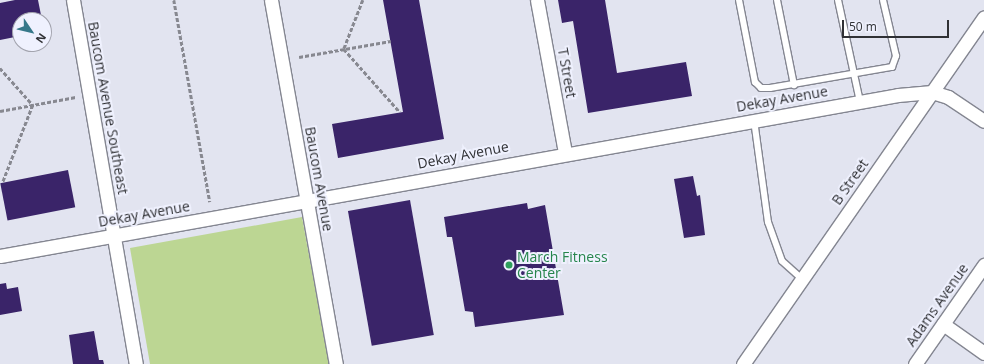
<!DOCTYPE html>
<html>
<head>
<meta charset="utf-8">
<style>
  body { margin:0 }
  #map { position:relative; width:984px; height:364px; overflow:hidden; background:#e2e4f0; font-family:"Open Sans",sans-serif }
  div>[style] { position:absolute }
  [style*='--x'] { left:calc(var(--x)*1px); top:calc(var(--y)*1px); width:calc(var(--w)*1px); rotate:calc(var(--a)*1deg) }
  .green>* { inset:0; background:#bcd693 }
  .building>* { inset:0; background:#3a2469; transform-origin:0 0 }
  .path>* { height:2.5px; margin-top:-1.25px; transform-origin:0; background:repeating-linear-gradient(90deg,#878890 0 4px,transparent 0 6px) }
  .roads { filter:drop-shadow(1px 0 #848691) drop-shadow(-1px 0 #848691) drop-shadow(0 1px #848691) drop-shadow(0 -1px #848691) }
  .service>* { height:6px; margin:-3px; padding:0 3px; transform-origin:3px; border-radius:3px; background:#fff }
  .minor>* { height:13px; margin:-6.5px; padding:0 6.5px; transform-origin:6.5px; border-radius:6.5px; background:#fff }
  .dots>* { width:11px; height:11px; translate:-50% -50%; box-sizing:border-box; border:2px solid #eff1fe; border-radius:50% }
  span { translate:-50% -50%; white-space:nowrap; text-align:center; line-height:1.15; -webkit-text-stroke:4px #eff1fe; paint-order:stroke }
  .street-label { font-size:14px; color:#303135 }
  .leisure-label { font-size:14px; color:#27864d }
  .left { translate:0 -50%; text-align:left }
  .north { position:absolute; left:12px; top:12px; width:40px; height:40px; box-sizing:border-box; background:#eff1fe; border:1px solid #a3a4ae; border-radius:50%; rotate:125deg; font-size:11px; font-weight:700; line-height:16px; text-align:center; color:#303135 }
  .north::after { content:''; display:block; margin:auto; width:14px; height:18px; background:#36788a; clip-path:polygon(50% 0,100% 100%,50% 72%,0 100%) }
  .scale { position:absolute; left:842px; top:20px; width:107px; height:18px; box-sizing:border-box; border:2px solid #303135; border-top:0; padding-left:5px; font-size:12px; line-height:14px; white-space:nowrap; color:#303135; -webkit-text-stroke:3px #eff1fe; paint-order:stroke }
</style>
</head>
<body>
<div id="map">
  <div class="green">
    <div style="clip-path:polygon(302px 217px,329px 364px,150px 364px,130px 248px)"></div>
  </div>
  <div class="building">
    <div style="clip-path:polygon(15px 0,38px 0,42px 20px,20px 20px,20px 36px,0 40px,0 3px)"></div>
    <div style="clip-path:polygon(383px 0,419px 0,444px 139px,338px 158px,332px 124px,403px 112px)"></div>
    <div style="clip-path:polygon(558px 0,605px 0,617px 73px,686px 62px,692px 96px,588px 113px,573px 21px,562px 23px)"></div>
    <div style="left:68px;top:170px;width:38px;height:69px;rotate:79deg"></div>
    <div style="clip-path:polygon(693px 176px,697px 196px,700px 195px,705px 235px,684px 238px,674px 179px)"></div>
    <div style="left:410px;top:200px;width:137px;height:63px;rotate:80deg"></div>
    <div style="clip-path:polygon(527px 203px,528px 209px,545px 205px,564px 315px,475px 327px,473px 312px,465px 311px,452px 237px,447px 237px,444px 217px)"></div>
    <div style="clip-path:polygon(6px 283px,7px 289px,18px 287px,22px 311px,0 315px,0 284px)"></div>
    <div style="clip-path:polygon(94px 331px,99px 360px,103px 360px,104px 364px,73px 364px,69px 335px)"></div>
  </div>
  <div class="path">
    <div style="--x:174;--y:0;--w:205;--a:79.9"></div>
    <div style="--x:363;--y:0;--w:53;--a:111.2"></div>
    <div style="--x:344;--y:49;--w:84;--a:48.4"></div>
    <div style="--x:299;--y:57;--w:93;--a:-9.9"></div>
    <div style="--x:0;--y:68;--w:50;--a:48.3"></div>
    <div style="--x:33;--y:105;--w:83;--a:111.3"></div>
    <div style="--x:0;--y:111;--w:77;--a:-10.4"></div>
  </div>
  <div class="roads">
    <div class="service">
      <div style="--x:739;--y:0;--w:84;--a:79"></div>
      <div style="--x:755;--y:82;--w:8;--a:45"></div>
      <div style="--x:761;--y:88;--w:9;--a:0"></div>
      <div style="--x:770;--y:88;--w:124;--a:-9.8"></div>
      <div style="--x:892;--y:67;--w:12;--a:-70"></div>
      <div style="--x:896;--y:56;--w:57;--a:-103.1"></div>
      <div style="--x:777;--y:0;--w:87;--a:78.7"></div>
      <div style="--x:838;--y:0;--w:104;--a:77.8"></div>
      <div style="--x:754;--y:120;--w:103;--a:82.2"></div>
      <div style="--x:768;--y:222;--w:41;--a:70.3"></div>
      <div style="--x:782;--y:261;--w:27;--a:42"></div>
    </div>
    <div class="minor">
      <div style="--x:73;--y:0;--w:369;--a:80.2"></div>
      <div style="--x:271;--y:0;--w:370;--a:79.9"></div>
      <div style="--x:537;--y:0;--w:156;--a:79.6"></div>
      <div style="--x:0;--y:256;--w:912;--a:-10.16"></div>
      <div style="--x:898;--y:95;--w:34;--a:-5"></div>
      <div style="--x:932;--y:92;--w:17;--a:17"></div>
      <div style="--x:948;--y:97;--w:43;--a:33.7"></div>
      <div style="--x:943;--y:324;--w:50;--a:35.3"></div>
      <div style="--x:743;--y:364;--w:422;--a:-55.2"></div>
      <div style="--x:915;--y:364;--w:121;--a:-55.1"></div>
    </div>
  </div>
  <div class="dots">
    <div style="left:509px;top:265px;background:#2e9e5b"></div>
  </div>
  <div class="street-label">
    <span style="left:567px;top:73px;rotate:80deg">T Street</span>
    <span style="left:782px;top:99px;rotate:-10deg">Dekay Avenue</span>
    <span style="left:108px;top:108px;rotate:80deg">Baucom Avenue Southeast</span>
    <span style="left:463px;top:155px;rotate:-11deg">Dekay Avenue</span>
    <span style="left:319px;top:179px;rotate:80deg">Baucom Avenue</span>
    <span style="left:850px;top:182px;rotate:-55deg">B Street</span>
    <span style="left:144px;top:214px;rotate:-10deg">Dekay Avenue</span>
    <span style="left:937px;top:305px;rotate:-55deg">Adams Avenue</span>
  </div>
  <div class="leisure-label">
    <span class="left" style="left:517px;top:265px">March Fitness<br>Center</span>
  </div>
  <div class="north">N</div>
  <div class="scale">50 m</div>
</div>
</body>
</html>
